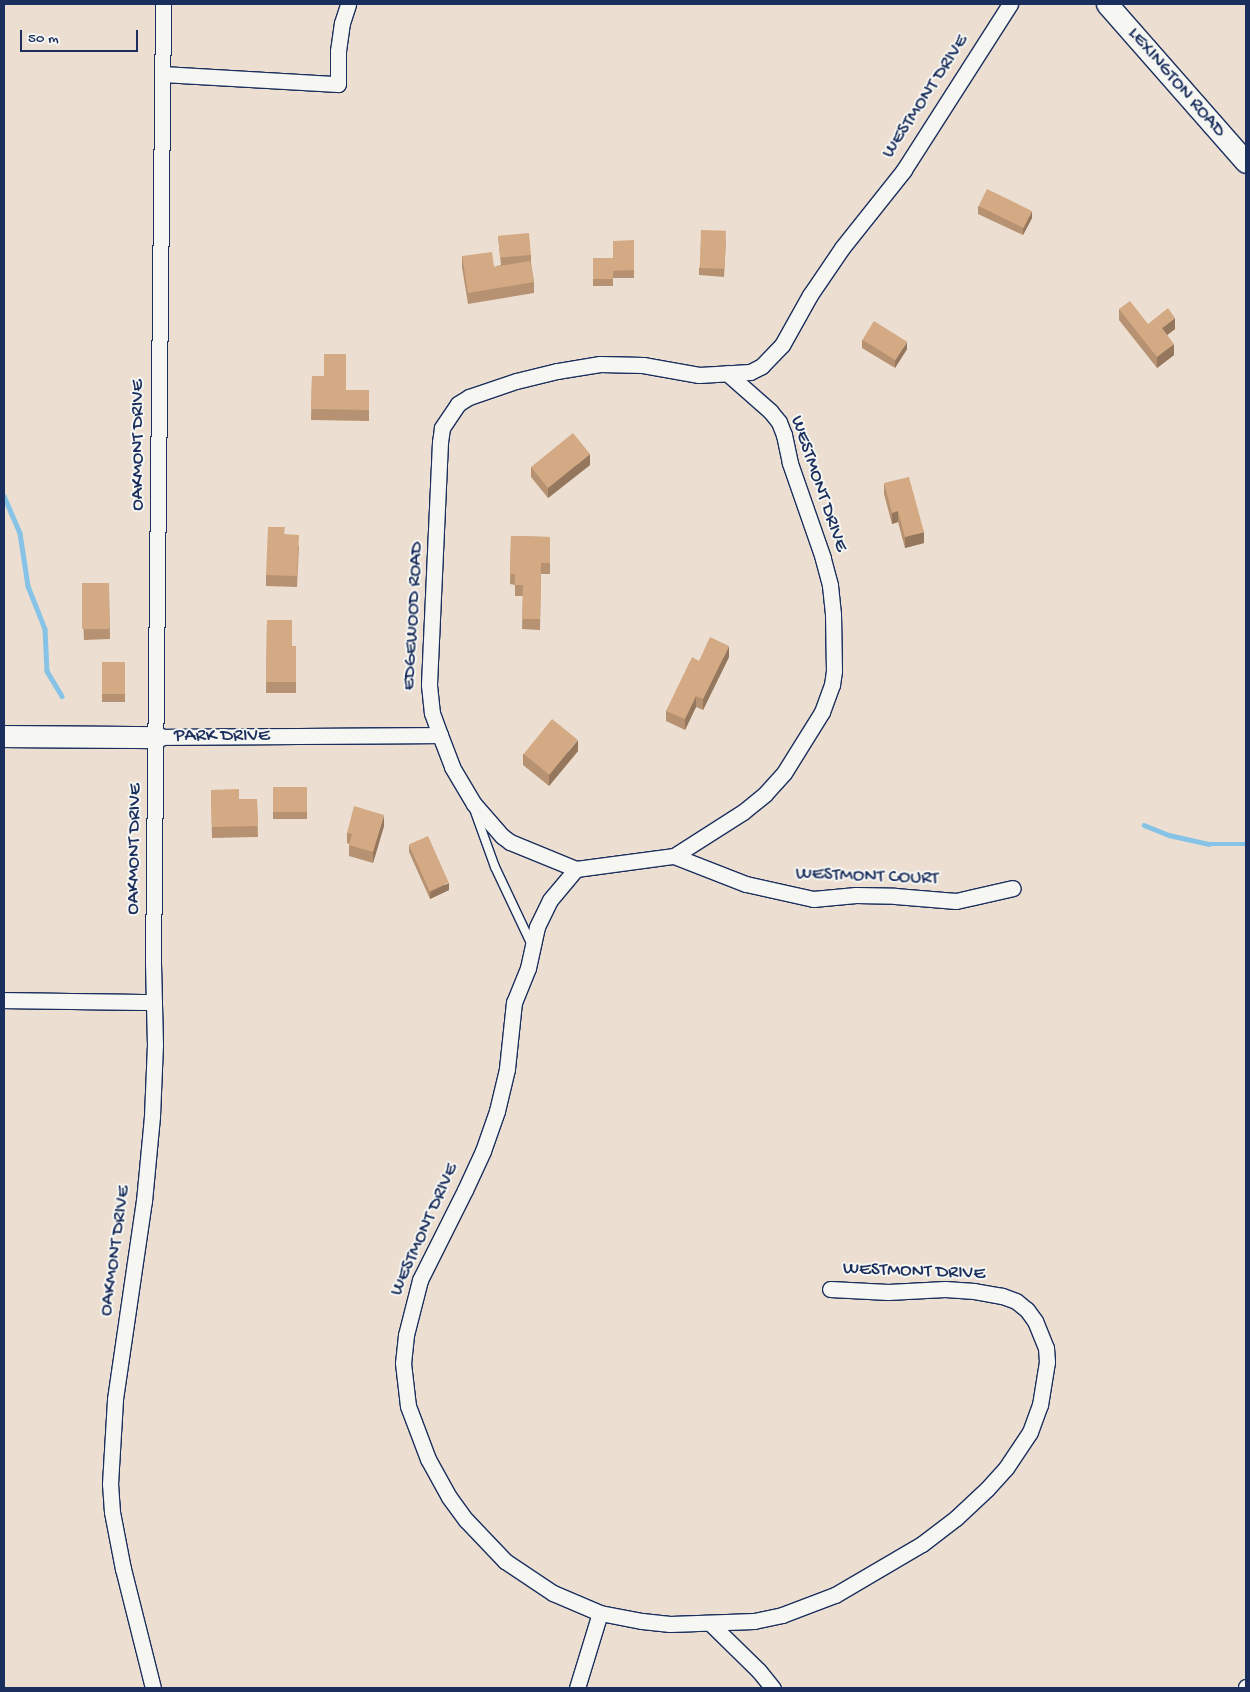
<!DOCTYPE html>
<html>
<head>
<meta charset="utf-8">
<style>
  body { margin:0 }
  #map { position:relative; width:1250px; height:1692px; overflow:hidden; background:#ecdfd1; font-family:"Gochi Hand",sans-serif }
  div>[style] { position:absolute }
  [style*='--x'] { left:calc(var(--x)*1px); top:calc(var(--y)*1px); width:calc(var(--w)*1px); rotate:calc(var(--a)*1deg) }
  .stream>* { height:4.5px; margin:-2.25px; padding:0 2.25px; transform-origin:2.25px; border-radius:2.25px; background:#86c3e6 }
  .roads { filter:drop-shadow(1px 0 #1b2f5e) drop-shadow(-1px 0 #1b2f5e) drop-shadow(0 1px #1b2f5e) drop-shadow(0 -1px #1b2f5e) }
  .lane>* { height:8px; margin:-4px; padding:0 4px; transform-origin:4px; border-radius:4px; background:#f6f6f2 }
  .street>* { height:15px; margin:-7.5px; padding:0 7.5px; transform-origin:7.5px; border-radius:7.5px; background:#f6f6f2 }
  .secondary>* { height:21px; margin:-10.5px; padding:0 10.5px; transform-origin:10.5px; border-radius:10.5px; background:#f6f6f2 }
  .wall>* { inset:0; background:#b69272; transform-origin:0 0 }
  .shaded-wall>* { inset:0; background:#94775d }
  .building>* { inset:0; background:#d4aa85; transform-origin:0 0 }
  span { translate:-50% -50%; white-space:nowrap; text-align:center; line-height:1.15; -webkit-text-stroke:4px #f6f6f2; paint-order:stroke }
  .street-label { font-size:19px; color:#1b2f5e }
  .frame { position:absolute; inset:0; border:5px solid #1b2f5e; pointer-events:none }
  .scale { position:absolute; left:20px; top:30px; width:118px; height:22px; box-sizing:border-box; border:2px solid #1b2f5e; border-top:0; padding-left:6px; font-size:15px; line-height:18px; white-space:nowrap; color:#1b2f5e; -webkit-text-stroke:4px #f6f6f2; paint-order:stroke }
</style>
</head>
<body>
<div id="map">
  <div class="stream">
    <div style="--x:4;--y:496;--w:40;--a:66.6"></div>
    <div style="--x:20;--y:533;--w:54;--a:81.4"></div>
    <div style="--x:28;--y:586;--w:46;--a:68.4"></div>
    <div style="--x:45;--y:629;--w:42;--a:87.3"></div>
    <div style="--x:47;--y:671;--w:29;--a:59"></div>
    <div style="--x:1144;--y:825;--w:27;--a:22"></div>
    <div style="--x:1169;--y:835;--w:41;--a:12.7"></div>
    <div style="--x:1209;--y:844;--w:37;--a:0"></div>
  </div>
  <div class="roads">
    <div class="lane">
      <div style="--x:474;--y:809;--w:62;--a:70.1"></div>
      <div style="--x:495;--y:867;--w:84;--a:64.7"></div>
    </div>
    <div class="street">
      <div style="--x:1010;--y:4;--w:197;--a:122.6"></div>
      <div style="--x:904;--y:170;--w:100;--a:128.5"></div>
      <div style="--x:842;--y:248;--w:57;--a:124.2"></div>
      <div style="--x:810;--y:295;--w:57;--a:119.2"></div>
      <div style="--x:782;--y:345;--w:29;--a:134"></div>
      <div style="--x:762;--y:366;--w:13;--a:153"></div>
      <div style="--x:750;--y:372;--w:51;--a:176.6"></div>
      <div style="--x:699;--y:375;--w:57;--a:-169.9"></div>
      <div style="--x:643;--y:365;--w:43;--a:-178.7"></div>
      <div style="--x:600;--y:364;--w:44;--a:170.8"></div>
      <div style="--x:557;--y:371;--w:42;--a:166.3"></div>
      <div style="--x:516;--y:381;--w:50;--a:161.2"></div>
      <div style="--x:469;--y:397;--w:13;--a:148"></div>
      <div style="--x:458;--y:404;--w:29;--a:124"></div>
      <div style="--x:442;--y:428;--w:14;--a:98"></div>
      <div style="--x:440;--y:442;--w:243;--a:92.6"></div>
      <div style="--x:429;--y:685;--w:28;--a:84"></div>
      <div style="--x:432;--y:713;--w:23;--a:70"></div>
      <div style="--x:440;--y:735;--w:34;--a:69"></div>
      <div style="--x:452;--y:767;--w:43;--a:59.3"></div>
      <div style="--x:474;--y:804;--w:43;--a:48.8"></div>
      <div style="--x:502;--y:836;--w:10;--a:37"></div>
      <div style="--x:510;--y:842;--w:71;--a:22.2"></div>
      <div style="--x:576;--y:869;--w:99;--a:-7.6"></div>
      <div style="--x:674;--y:856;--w:77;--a:21.3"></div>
      <div style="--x:746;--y:884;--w:69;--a:12.6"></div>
      <div style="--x:813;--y:899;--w:43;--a:-5.3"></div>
      <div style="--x:856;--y:895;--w:39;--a:1"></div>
      <div style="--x:895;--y:896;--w:61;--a:4.7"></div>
      <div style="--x:956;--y:901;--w:58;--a:-12.8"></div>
      <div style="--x:162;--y:74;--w:176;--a:3.3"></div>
      <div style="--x:338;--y:84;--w:33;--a:-90"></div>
      <div style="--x:338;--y:51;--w:28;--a:-82"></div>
      <div style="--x:342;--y:23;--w:20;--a:-72"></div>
      <div style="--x:157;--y:737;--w:283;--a:-0.4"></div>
      <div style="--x:674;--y:856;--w:82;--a:-32.5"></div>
      <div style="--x:743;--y:812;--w:28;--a:-39"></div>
      <div style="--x:765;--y:794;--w:28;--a:-48"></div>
      <div style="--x:784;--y:773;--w:72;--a:-58.1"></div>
      <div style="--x:822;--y:712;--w:29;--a:-70"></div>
      <div style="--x:832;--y:685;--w:14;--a:-82"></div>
      <div style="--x:834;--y:671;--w:57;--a:-91"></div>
      <div style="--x:833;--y:614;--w:29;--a:-96"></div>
      <div style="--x:830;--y:585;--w:28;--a:-105"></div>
      <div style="--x:823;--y:558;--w:101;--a:-109.2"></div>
      <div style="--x:790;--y:463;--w:29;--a:-102"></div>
      <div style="--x:784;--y:435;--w:14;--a:-111"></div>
      <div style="--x:779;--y:422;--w:14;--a:-129"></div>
      <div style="--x:770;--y:411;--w:57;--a:-138.5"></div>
      <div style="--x:576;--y:869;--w:40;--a:130"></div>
      <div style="--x:550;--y:900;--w:30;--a:116"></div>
      <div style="--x:537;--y:927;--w:42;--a:102.4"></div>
      <div style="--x:528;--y:968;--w:37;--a:112"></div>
      <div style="--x:514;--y:1002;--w:67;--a:96"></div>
      <div style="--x:507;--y:1069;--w:43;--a:103.4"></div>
      <div style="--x:497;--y:1111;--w:42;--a:109.3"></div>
      <div style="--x:483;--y:1151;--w:43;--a:114.8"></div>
      <div style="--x:465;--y:1190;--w:101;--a:116.6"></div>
      <div style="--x:420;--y:1280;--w:57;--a:104.3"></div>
      <div style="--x:406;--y:1335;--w:28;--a:96"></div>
      <div style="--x:403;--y:1363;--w:43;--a:83.4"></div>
      <div style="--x:408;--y:1406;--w:57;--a:69.3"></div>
      <div style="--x:428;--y:1459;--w:43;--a:61.1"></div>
      <div style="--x:449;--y:1497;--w:29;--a:54"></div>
      <div style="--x:466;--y:1520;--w:57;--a:46.4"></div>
      <div style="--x:505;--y:1561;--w:58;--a:33.7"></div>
      <div style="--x:553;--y:1593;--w:51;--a:23.1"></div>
      <div style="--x:600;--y:1613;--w:43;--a:10.8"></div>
      <div style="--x:642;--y:1621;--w:28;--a:6"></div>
      <div style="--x:670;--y:1624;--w:84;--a:-2"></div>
      <div style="--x:754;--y:1621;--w:29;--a:-12"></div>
      <div style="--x:782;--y:1615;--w:57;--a:-20.7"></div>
      <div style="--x:835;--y:1595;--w:101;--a:-30.4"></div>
      <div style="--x:922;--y:1544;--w:43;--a:-37.4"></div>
      <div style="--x:956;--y:1518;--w:42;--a:-43.1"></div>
      <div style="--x:987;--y:1489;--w:28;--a:-48"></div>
      <div style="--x:1006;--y:1468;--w:43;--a:-56.3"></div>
      <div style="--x:1030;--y:1432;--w:29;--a:-70"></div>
      <div style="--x:1040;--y:1405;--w:44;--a:-80.8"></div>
      <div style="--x:1047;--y:1362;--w:14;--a:-94"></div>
      <div style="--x:1046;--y:1348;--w:29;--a:-112"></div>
      <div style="--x:1035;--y:1321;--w:14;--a:-126"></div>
      <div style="--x:1027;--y:1310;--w:14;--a:-141"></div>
      <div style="--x:1016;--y:1301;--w:15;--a:-160"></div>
      <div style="--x:1002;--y:1296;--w:28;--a:-170"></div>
      <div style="--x:974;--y:1291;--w:29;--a:-176"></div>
      <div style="--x:945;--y:1289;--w:57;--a:177"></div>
      <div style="--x:888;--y:1292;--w:58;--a:-177"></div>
      <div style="--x:4;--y:1000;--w:150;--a:0.8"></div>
      <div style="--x:711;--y:1624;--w:67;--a:44.4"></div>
      <div style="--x:759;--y:1671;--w:22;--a:51"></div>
      <div style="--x:153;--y:1688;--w:123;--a:-104.1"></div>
      <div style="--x:123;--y:1569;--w:58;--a:-100.9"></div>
      <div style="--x:112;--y:1512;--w:28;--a:-94"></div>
      <div style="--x:110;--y:1484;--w:85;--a:-86.6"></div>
      <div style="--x:115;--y:1399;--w:200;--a:-81.7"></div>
      <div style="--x:144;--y:1201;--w:85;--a:-84.6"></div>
      <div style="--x:152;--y:1116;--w:71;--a:-87.6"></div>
      <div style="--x:155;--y:1045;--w:82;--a:-91.4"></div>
      <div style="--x:153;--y:963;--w:959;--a:-89.4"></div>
      <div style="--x:577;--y:1688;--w:78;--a:-73"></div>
      <div style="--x:1246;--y:1688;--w:1;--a:-90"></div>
    </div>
    <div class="secondary">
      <div style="--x:1107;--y:4;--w:210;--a:48.7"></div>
      <div style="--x:4;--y:736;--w:153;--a:0.4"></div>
    </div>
  </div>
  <div class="wall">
    <div style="clip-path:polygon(978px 206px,1032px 218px,1023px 235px,978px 214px)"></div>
    <div style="clip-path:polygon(498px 236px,531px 255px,531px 263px,534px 282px,534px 293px,468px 304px,462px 267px,462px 256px,494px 267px,501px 265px)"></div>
    <div style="clip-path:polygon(726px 239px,724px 277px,699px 275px,699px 268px)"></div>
    <div style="clip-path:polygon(634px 240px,634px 278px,613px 278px,613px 286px,593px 286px,593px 258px,613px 258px)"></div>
    <div style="clip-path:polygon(1119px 309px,1148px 324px,1175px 329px,1167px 335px,1174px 355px,1157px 368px,1119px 320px)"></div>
    <div style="clip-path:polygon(862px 340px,907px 349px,895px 368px,862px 348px)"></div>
    <div style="clip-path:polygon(312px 376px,346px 390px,369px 390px,369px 421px,311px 420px)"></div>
    <div style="clip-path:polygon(590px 465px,548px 498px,531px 477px,531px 467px)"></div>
    <div style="clip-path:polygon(884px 483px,924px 543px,905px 548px,898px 522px,892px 524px,884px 494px)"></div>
    <div style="clip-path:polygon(285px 534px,299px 546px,297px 587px,266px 586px,266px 575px)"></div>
    <div style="clip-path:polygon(511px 536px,550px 537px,550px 574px,541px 574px,540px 630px,522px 629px,523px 596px,515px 596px,515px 585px,510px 584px)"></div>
    <div style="clip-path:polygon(109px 583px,110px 639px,84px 640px,82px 594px)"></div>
    <div style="clip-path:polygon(267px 620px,292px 646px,296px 646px,296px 693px,266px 693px)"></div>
    <div style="clip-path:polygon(729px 657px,703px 710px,696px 707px,685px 730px,666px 721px,666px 711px,699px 661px)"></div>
    <div style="left:102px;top:662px;width:23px;height:40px"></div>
    <div style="clip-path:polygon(578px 751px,549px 786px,523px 765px,523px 754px)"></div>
    <div style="left:273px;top:787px;width:34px;height:32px"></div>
    <div style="clip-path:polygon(211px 790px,239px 799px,257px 799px,258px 837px,212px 838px)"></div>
    <div style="clip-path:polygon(384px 826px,373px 863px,349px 856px,349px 844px,347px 843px,347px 833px)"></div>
    <div style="clip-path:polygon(409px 845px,449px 890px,430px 899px,409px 852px)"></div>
  </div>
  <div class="shaded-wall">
    <div style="clip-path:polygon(1032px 211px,1032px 218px,1023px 235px,1023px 228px)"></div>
    <div style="clip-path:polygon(1175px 318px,1175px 329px,1162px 339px,1162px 328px)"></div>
    <div style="clip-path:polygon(907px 342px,907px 349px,895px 368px,895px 361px)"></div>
    <div style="clip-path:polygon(1174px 344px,1174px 355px,1157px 368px,1157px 357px)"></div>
    <div style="clip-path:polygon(590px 454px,590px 465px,548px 498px,548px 488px)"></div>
    <div style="clip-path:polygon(898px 511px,898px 522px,892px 524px,892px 513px)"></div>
    <div style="clip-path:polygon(924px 532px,924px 543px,905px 548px,905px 537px)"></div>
    <div style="clip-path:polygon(729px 646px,729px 657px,703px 710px,703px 699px)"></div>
    <div style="clip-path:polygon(696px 696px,696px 707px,685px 730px,685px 719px)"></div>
    <div style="clip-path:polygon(578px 740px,578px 751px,549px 786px,549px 775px)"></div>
    <div style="clip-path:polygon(384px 815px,384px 826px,373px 863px,373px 852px)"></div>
    <div style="clip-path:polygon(449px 883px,449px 890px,430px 899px,430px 892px)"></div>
  </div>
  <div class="building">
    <div style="left:987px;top:189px;width:50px;height:19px;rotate:26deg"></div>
    <div style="left:701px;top:230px;width:25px;height:38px;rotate:2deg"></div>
    <div style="left:529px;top:233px;width:22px;height:31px;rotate:85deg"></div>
    <div style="clip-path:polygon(634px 240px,634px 270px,613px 271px,613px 279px,593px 279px,593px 258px,613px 258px,613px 241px)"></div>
    <div style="clip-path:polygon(492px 252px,494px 267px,530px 261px,534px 282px,468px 293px,462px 256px)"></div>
    <div style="clip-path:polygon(1130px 301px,1148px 324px,1168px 308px,1175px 318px,1162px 328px,1174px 344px,1157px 357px,1119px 309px)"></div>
    <div style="left:874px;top:321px;width:39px;height:22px;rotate:32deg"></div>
    <div style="clip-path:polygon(324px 354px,346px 354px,346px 390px,369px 390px,369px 410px,311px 409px,312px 376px,324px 376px)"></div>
    <div style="left:573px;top:433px;width:27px;height:54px;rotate:51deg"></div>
    <div style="clip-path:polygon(909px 477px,924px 532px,905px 537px,898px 511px,892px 513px,884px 483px)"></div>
    <div style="clip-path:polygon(268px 527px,285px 527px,284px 534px,299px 535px,297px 576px,266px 575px)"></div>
    <div style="clip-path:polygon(511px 536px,550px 537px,550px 563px,541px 563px,540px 619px,522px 619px,523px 585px,515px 585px,515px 574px,510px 574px)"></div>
    <div style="left:82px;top:583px;width:27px;height:46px"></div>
    <div style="clip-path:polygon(267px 620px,292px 620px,292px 646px,296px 646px,296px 682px,266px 682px)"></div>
    <div style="clip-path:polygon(710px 637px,729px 646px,703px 699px,696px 696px,685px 719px,666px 711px,692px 657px,699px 661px)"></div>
    <div style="left:102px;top:662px;width:23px;height:32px"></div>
    <div style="left:552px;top:719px;width:33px;height:45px;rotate:39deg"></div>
    <div style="left:273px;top:787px;width:34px;height:25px"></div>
    <div style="clip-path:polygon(239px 789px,239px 799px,257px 799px,258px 826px,212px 827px,211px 790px)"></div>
    <div style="clip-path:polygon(354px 806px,384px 815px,373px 852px,349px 845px,352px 834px,347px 833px)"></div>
    <div style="left:428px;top:836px;width:51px;height:21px;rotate:66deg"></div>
  </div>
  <div class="street-label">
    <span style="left:1176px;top:83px;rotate:49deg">LEXINGTON ROAD</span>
    <span style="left:926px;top:97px;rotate:-57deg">WESTMONT DRIVE</span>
    <span style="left:139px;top:445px;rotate:-90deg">OAKMONT DRIVE</span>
    <span style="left:818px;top:484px;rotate:71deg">WESTMONT DRIVE</span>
    <span style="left:414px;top:616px;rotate:-87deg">EDGEWOOD ROAD</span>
    <span style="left:222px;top:737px">PARK DRIVE</span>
    <span style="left:135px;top:849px;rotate:-89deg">OAKMONT DRIVE</span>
    <span style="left:867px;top:877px;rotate:2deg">WESTMONT COURT</span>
    <span style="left:425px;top:1230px;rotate:-66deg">WESTMONT DRIVE</span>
    <span style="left:116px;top:1251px;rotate:-82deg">OAKMONT DRIVE</span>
    <span style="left:914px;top:1272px;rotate:2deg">WESTMONT DRIVE</span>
  </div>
  <div class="frame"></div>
  <div class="scale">50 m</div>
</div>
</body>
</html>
